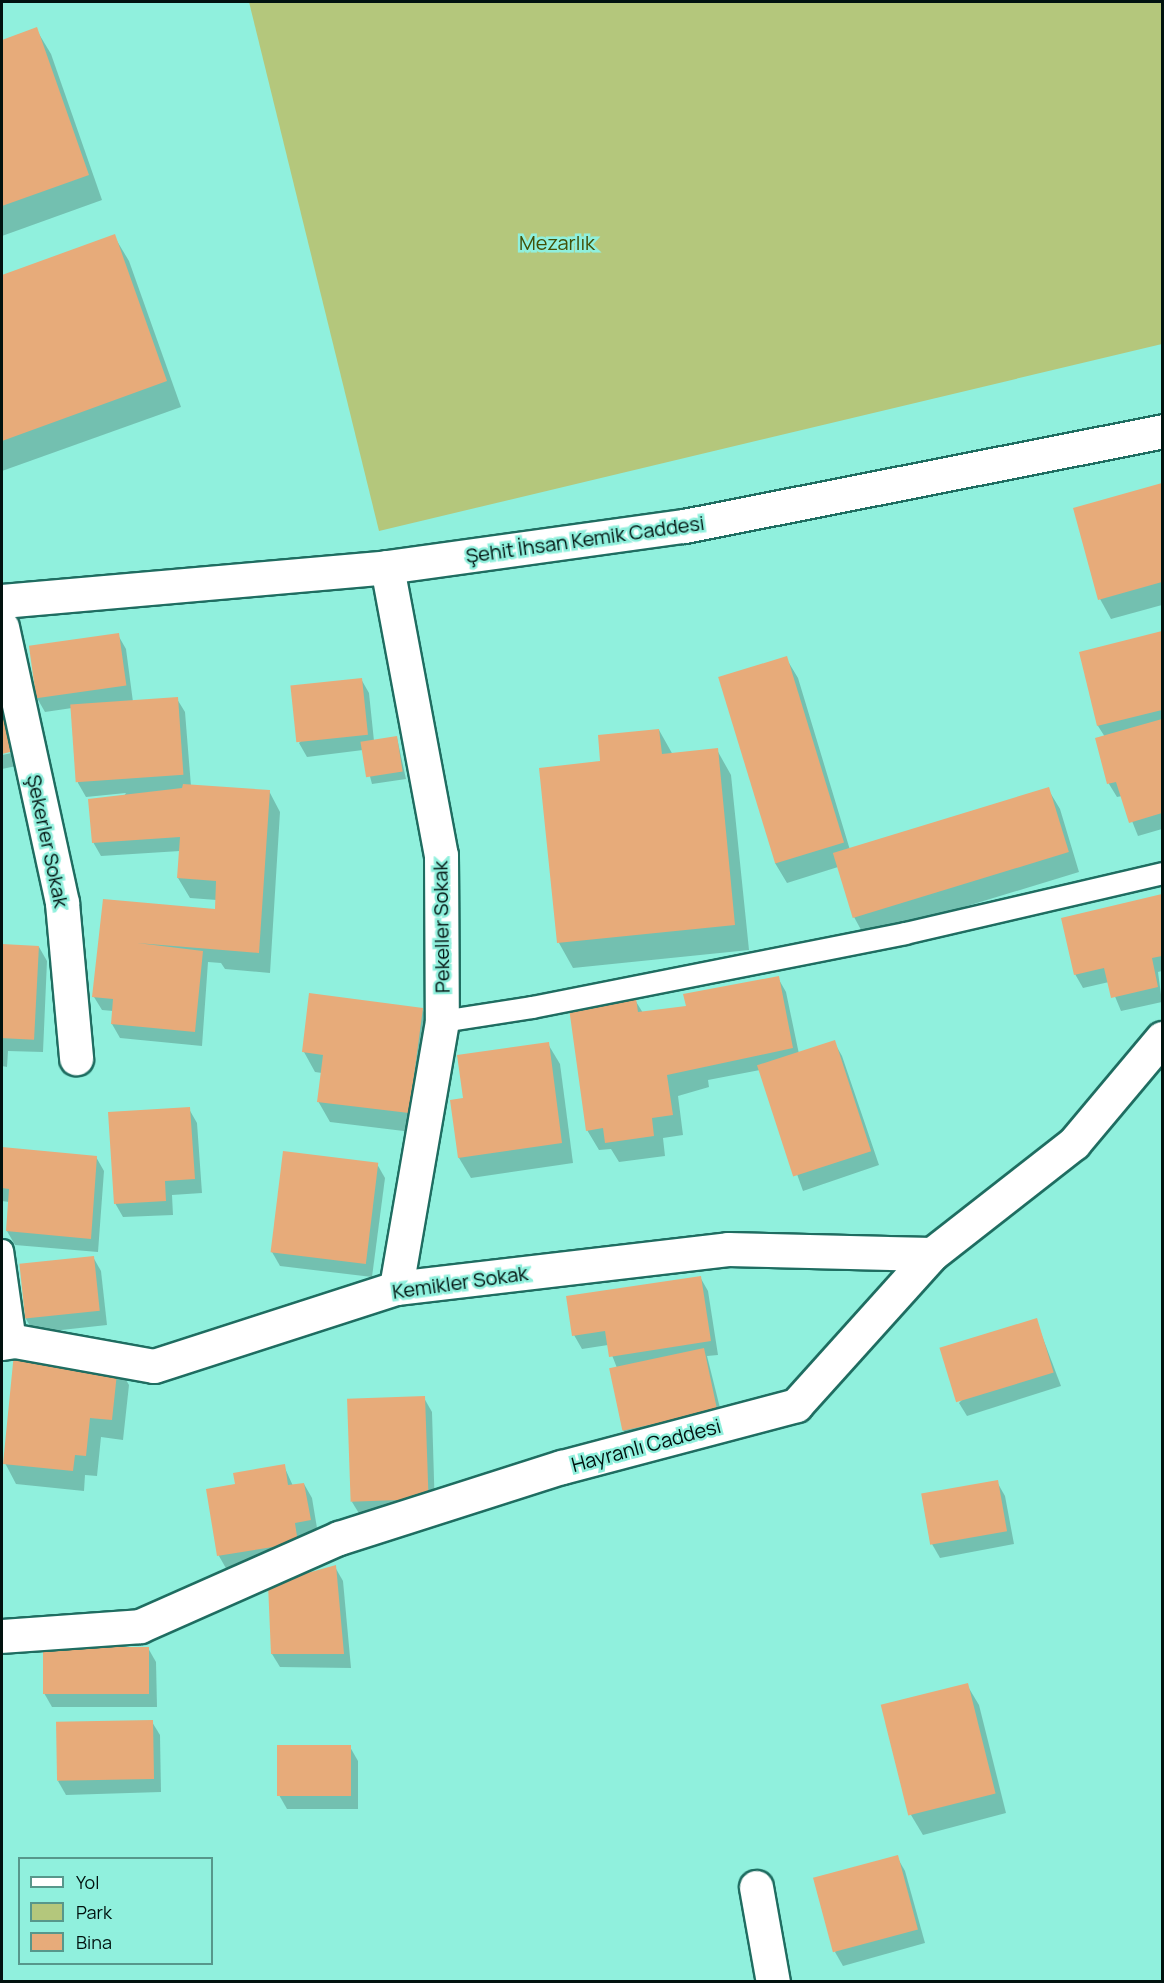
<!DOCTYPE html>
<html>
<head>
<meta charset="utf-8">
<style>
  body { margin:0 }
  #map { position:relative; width:1164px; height:1983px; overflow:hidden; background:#90f0dd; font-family:Manrope,sans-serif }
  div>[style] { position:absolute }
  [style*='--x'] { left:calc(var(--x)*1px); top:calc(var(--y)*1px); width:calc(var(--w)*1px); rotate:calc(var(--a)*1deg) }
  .green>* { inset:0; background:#b4c77c }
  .shadow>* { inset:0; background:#0003 }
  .building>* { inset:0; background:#e7ab7a; transform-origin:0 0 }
  .roads { filter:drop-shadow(2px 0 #1f6d61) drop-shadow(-2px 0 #1f6d61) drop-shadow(0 2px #1f6d61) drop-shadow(0 -2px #1f6d61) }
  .service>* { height:21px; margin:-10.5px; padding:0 10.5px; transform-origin:10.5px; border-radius:10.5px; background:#fff }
  .minor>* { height:33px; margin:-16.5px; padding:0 16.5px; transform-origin:16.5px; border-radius:16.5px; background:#fff }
  .tertiary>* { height:33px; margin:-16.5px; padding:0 16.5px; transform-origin:16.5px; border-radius:16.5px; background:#fff }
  span { translate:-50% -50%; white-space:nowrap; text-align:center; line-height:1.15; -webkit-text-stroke:5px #90f0dd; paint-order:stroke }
  .park-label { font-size:20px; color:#424f07 }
  .street-label { font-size:20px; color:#01120f }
  .frame { position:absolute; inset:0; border:3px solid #01120f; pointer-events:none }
  .legend { position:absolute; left:18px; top:1857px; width:195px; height:108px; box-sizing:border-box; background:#90f0dd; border:2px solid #57978b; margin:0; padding:8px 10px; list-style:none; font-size:18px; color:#01120f }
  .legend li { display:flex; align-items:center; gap:12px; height:30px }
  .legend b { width:30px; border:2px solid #57978b }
</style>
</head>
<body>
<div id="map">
  <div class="green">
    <div style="clip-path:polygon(249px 2px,1162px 2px,1162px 344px,379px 531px)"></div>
  </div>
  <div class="shadow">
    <div style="clip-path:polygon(36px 29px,51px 54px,102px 200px,2px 236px,2px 42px)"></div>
    <div style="clip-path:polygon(114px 236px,129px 261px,181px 407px,2px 471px,2px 276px)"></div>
    <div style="clip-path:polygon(1162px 485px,1162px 605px,1111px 619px,1100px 599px,1075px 510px)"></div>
    <div style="clip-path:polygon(1162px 633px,1162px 829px,1138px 836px,1122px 796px,1117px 797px,1109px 784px,1096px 739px,1105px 737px,1098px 726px,1080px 653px)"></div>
    <div style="clip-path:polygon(118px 635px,126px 649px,133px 702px,177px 699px,185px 712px,191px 786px,269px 791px,280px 812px,270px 973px,225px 969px,221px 963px,208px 962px,202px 1046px,120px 1038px,112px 1024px,113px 1011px,102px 1010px,94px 997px,105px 900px,216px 911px,217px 900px,190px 898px,178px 878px,180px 851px,101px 856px,93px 842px,126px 793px,86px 797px,78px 783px,72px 708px,45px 712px,37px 698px)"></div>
    <div style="clip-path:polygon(786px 658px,798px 678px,850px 850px,1048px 789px,1060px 809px,1079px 872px,865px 937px,854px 917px,838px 867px,787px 883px,775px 863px)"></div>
    <div style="clip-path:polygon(361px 679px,369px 693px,374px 741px,397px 738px,406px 779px,372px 784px,363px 750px,307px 757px,299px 743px)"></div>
    <div style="clip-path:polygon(2px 684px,17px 749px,2px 752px)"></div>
    <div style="clip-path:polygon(659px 730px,673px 755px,717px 750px,731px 775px,749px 950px,573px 968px,559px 943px,602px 762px)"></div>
    <div style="clip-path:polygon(17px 752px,21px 765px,2px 769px,2px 755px)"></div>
    <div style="clip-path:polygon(1162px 896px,1162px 971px,1158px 972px,1162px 1002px,1121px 1011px,1109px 982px,1083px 988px,1075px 974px,1063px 919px)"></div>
    <div style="clip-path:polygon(2px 946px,39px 947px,47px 961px,43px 1052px,8px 1051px,7px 1067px,2px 1066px)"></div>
    <div style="clip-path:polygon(778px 978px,786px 992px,799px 1054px,834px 1042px,842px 1056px,879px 1165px,803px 1191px,760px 1070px,708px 1080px,709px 1087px,678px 1096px,683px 1135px,663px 1138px,665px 1156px,619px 1162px,611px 1149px,599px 1150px,587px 1130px,635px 1000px,643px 1013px,688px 1007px)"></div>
    <div style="clip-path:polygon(422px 1009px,433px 1029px,420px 1133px,330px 1122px,318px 1101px,322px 1073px,315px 1072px,304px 1052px)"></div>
    <div style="clip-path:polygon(548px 1044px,560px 1064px,573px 1163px,471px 1178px,459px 1158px,464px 1100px)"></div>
    <div style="clip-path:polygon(189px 1109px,197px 1123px,202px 1193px,172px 1195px,173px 1215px,123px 1217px,115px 1203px)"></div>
    <div style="clip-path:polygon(2px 1149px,96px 1157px,104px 1171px,98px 1252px,15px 1245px,7px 1231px,9px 1202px,2px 1201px)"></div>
    <div style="clip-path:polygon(377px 1164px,385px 1178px,372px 1277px,280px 1266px,272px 1252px)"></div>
    <div style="clip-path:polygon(93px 1257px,101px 1271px,107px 1325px,34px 1333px,26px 1319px,21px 1265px)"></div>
    <div style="clip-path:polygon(700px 1277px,708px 1291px,718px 1355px,707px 1356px,724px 1424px,631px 1443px,623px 1430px,617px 1368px,608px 1345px,582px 1349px,574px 1335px)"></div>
    <div style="clip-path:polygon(1036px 1320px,1061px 1386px,967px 1416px,959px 1403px)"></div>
    <div style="clip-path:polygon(117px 1365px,129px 1385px,123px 1440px,101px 1437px,97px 1476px,85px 1475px,84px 1491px,16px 1484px,5px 1463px)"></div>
    <div style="clip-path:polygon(424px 1398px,432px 1412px,435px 1513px,360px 1515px,352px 1502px)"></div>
    <div style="clip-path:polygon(284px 1466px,293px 1486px,304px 1484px,312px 1498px,318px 1534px,227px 1570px,219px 1556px,208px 1491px,236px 1486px)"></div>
    <div style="clip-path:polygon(997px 1482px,1005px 1496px,1014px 1544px,940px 1558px,932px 1544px)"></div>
    <div style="clip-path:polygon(335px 1567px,343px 1581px,351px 1668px,280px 1667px,272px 1654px)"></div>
    <div style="clip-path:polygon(148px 1648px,156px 1662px,157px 1707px,52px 1707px,44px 1693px)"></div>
    <div style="clip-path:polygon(967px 1685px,979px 1705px,1006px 1813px,923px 1835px,911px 1815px)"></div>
    <div style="clip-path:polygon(152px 1722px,160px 1735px,161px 1792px,66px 1795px,58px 1781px)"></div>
    <div style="clip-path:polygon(350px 1747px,358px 1761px,358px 1809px,287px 1809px,279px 1795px)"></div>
    <div style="clip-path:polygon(897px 1857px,905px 1871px,925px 1943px,843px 1966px,835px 1952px)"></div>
  </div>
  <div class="building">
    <div style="clip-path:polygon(37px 27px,89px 175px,2px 206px,2px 40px)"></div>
    <div style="clip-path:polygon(115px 234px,167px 381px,2px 441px,2px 275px)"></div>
    <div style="clip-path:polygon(1162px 483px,1162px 582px,1098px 600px,1073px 508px)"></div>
    <div style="clip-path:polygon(1162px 631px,1162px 710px,1097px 726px,1079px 652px)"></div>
    <div style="left:119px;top:633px;width:53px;height:91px;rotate:82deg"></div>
    <div style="left:787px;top:656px;width:195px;height:72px;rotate:73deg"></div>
    <div style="left:362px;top:678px;width:57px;height:72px;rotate:84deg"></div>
    <div style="left:178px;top:697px;width:78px;height:108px;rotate:86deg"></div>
    <div style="clip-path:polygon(2px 703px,14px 751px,2px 754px)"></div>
    <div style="clip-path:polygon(1162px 719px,1162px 813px,1129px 823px,1116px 782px,1107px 784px,1095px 738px)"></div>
    <div style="clip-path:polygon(659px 729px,662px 754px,718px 748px,735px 925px,557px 943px,539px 768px,600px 761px,598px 735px)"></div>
    <div style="left:397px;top:736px;width:36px;height:37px;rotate:81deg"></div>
    <div style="clip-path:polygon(183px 784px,270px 790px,259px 953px,137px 943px,203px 951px,195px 1032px,111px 1024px,113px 999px,92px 997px,103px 899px,215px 909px,216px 881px,177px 878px,180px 837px,92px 843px,88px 799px,182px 788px)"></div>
    <div style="left:1049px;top:787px;width:68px;height:226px;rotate:73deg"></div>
    <div style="clip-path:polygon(1162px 894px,1162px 956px,1152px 958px,1158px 987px,1111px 998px,1104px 968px,1074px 975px,1061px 918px)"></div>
    <div style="left:2px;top:944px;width:37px;height:94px;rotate:3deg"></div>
    <div style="clip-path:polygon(779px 976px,793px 1048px,667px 1075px,673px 1115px,652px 1118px,654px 1136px,605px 1143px,603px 1128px,586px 1131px,569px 1008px,636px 998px,638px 1012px,686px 1006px,683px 994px)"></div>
    <div style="clip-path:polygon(309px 993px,423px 1008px,409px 1113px,317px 1102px,323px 1055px,302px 1052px)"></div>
    <div style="left:835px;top:1040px;width:117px;height:82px;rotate:72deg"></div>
    <div style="clip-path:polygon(549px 1042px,562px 1143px,458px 1158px,450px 1100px,463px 1098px,457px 1055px)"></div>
    <div style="clip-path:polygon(190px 1107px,195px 1179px,165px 1181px,166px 1201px,114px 1204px,108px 1112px)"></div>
    <div style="clip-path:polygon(2px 1147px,97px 1156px,91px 1239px,6px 1231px,9px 1189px,2px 1188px)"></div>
    <div style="left:283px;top:1151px;width:96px;height:102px;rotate:7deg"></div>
    <div style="left:94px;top:1256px;width:55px;height:75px;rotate:84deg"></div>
    <div style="clip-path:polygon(701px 1276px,711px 1341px,609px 1357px,605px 1331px,572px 1336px,566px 1296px)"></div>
    <div style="left:1037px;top:1318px;width:57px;height:102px;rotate:73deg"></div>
    <div style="left:704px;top:1348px;width:64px;height:97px;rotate:78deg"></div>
    <div style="clip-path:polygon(14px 1353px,118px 1364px,112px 1420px,90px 1418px,86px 1456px,75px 1455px,73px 1471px,3px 1464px)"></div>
    <div style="left:425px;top:1396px;width:103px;height:78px;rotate:88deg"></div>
    <div style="clip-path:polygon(285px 1464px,288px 1485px,304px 1483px,311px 1520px,295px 1523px,298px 1543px,217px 1556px,206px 1489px,235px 1484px,233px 1473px)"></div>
    <div style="left:998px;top:1480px;width:52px;height:78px;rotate:80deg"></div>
    <div style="clip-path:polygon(336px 1565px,344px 1654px,271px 1654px,268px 1584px)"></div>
    <div style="left:43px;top:1647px;width:106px;height:47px"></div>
    <div style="left:968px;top:1683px;width:114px;height:90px;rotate:76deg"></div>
    <div style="left:153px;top:1720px;width:59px;height:97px;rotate:89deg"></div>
    <div style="left:351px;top:1745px;width:51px;height:74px;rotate:90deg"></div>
    <div style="left:898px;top:1855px;width:77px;height:88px;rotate:75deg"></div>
  </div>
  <div class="roads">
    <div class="service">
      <div style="--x:442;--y:1021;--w:91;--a:-8.8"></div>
      <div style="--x:532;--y:1007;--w:380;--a:-11.2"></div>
      <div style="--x:905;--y:933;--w:264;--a:-13.1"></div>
      <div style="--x:2;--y:1250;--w:92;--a:81.9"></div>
    </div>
    <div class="minor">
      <div style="--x:387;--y:567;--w:293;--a:79.4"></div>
      <div style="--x:441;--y:855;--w:166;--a:89.7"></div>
      <div style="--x:442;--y:1021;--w:271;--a:99.8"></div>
      <div style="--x:2;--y:627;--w:282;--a:77.7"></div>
      <div style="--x:62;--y:903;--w:156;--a:84.8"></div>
      <div style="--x:2;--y:1343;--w:13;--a:-9"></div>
      <div style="--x:15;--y:1341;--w:141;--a:10.2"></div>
      <div style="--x:154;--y:1366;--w:254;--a:-17.9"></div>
      <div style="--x:396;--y:1288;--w:334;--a:-6.7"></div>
      <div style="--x:728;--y:1249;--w:204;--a:1.4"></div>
      <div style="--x:2;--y:1636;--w:138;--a:-4.1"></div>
      <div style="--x:140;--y:1626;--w:218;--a:-23.9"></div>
      <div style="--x:339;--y:1538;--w:234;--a:-17.7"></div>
      <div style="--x:562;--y:1467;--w:242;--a:-14.8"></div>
      <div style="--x:796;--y:1405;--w:203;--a:-48"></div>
      <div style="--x:932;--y:1254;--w:180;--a:-38"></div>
      <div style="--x:1074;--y:1143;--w:137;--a:-50"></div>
      <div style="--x:756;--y:1887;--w:97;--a:79.9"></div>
    </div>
    <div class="tertiary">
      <div style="--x:2;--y:601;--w:386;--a:-5"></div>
      <div style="--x:387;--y:567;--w:300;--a:-7.9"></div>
      <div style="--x:684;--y:526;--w:487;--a:-11.2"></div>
    </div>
  </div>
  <div class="park-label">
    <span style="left:557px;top:242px">Mezarlık</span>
  </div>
  <div class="street-label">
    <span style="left:585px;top:539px;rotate:-8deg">Şehit İhsan Kemik Caddesi</span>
    <span style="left:48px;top:841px;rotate:78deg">Şekerler Sokak</span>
    <span style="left:441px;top:927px;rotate:-91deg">Pekeller Sokak</span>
    <span style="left:460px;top:1282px;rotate:-8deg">Kemikler Sokak</span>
    <span style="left:646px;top:1445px;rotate:-15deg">Hayranlı Caddesi</span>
  </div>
  <div class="frame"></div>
  <ul class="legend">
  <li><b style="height:8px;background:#fff"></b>Yol</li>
  <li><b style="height:16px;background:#b4c77c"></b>Park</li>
  <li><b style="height:16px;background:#e7ab7a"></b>Bina</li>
  </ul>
</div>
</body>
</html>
